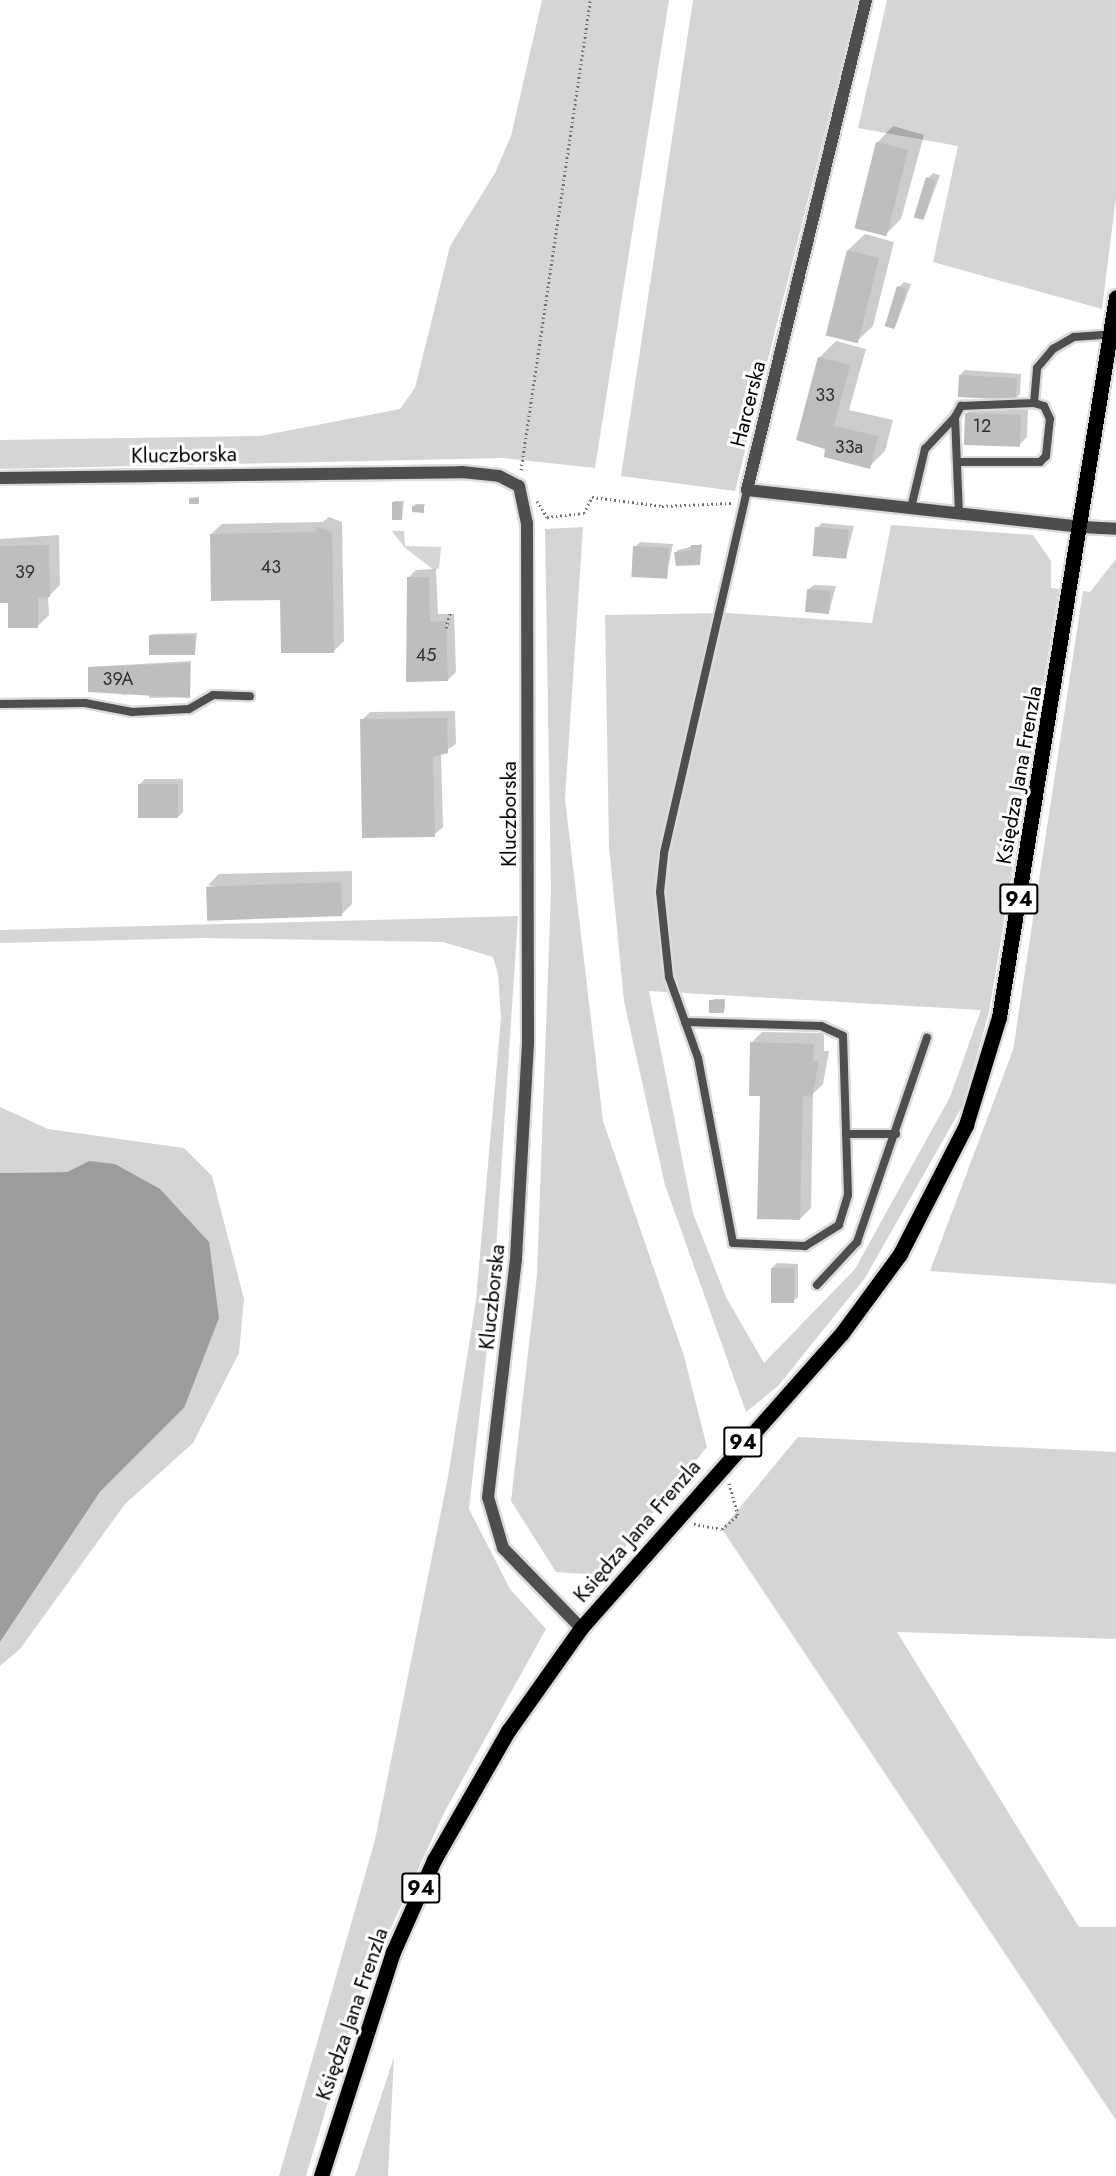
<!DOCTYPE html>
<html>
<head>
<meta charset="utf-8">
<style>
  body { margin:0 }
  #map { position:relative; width:1116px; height:2176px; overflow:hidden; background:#fff; font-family:Jost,sans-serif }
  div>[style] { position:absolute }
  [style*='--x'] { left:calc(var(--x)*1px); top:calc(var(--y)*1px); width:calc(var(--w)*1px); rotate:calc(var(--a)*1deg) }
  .green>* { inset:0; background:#d5d5d5 }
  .water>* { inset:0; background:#9c9c9c }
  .shadow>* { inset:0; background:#0003 }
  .building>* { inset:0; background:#bebebe; transform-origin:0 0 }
  .path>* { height:3px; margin-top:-1.5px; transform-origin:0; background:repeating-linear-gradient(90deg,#707070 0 1.5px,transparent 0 4.5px) }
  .roads { filter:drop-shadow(2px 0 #dbdbdb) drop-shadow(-2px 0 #dbdbdb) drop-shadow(0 2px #dbdbdb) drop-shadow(0 -2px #dbdbdb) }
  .service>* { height:8px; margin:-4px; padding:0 4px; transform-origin:4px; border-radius:4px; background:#4e4e4e }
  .minor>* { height:12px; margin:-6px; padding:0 6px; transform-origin:6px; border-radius:6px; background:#4e4e4e }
  .tertiary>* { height:12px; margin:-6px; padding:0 6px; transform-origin:6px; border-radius:6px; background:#4e4e4e }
  .primary>* { height:15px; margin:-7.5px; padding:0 7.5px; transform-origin:7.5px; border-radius:7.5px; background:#000 }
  span { translate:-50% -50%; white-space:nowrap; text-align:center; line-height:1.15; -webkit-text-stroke:6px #fff; paint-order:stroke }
  .number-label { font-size:18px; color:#303030 }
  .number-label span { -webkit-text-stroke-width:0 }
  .shield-label span { padding:2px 4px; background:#fff; border:2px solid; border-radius:4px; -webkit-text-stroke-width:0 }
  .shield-label { font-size:20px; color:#000; font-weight:700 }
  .street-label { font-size:21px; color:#000 }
</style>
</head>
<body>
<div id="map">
  <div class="green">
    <div style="clip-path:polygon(542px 0,669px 0,595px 468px,503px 458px,0 469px,0 440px,260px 436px,400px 409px,415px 388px,450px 246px,495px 173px,511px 136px)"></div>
    <div style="clip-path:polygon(693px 0,858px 0,735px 491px,621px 476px)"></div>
    <div style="clip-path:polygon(887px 0,1116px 0,1116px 197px,1102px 309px,933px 262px,958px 146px,858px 128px)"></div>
    <div style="clip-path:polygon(evenodd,891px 525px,1033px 535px,1051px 561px,1051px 588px,1059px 589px,989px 1012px,963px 1105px,865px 1278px,778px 1386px,746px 1412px,665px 1185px,624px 1001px,609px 846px,605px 615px,728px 613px,872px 623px,891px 525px,649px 991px,981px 1010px,950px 1097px,855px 1269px,764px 1363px,726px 1297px,693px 1213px,649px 991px)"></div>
    <div style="clip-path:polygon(583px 527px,565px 799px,603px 1121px,684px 1356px,707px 1447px,602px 1575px,556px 1572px,511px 1501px,537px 1275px,551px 890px,545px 529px)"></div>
    <div style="clip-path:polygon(392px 531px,404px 531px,405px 546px,441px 547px,439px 568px,434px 570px,404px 547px)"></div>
    <div style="clip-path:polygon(1116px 559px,1116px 1284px,930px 1271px,1013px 1050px,1083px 591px,1090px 592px)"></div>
    <div style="clip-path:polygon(518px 916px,493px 1295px,469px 1509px,510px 1589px,546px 1629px,445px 1811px,359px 1997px,306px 2176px,279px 2176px,375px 1840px,448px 1477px,476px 1300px,501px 1018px,498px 974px,493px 957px,443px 942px,203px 938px,0 943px,0 930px)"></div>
    <div style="clip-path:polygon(0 1107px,48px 1129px,184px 1148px,212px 1176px,244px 1299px,239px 1353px,193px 1443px,125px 1504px,20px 1649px,0 1666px,0 1642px,100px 1492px,184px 1408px,89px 1161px,67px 1172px,0 1173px)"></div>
    <div style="clip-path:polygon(798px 1437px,1116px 1452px,1116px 1639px,897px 1632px,1079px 1927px,1116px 1927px,1116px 2120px,722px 1529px)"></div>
    <div style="clip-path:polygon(394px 2057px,388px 2176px,355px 2176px)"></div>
  </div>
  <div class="water">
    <div style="clip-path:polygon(89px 1161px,115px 1164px,160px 1189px,209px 1242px,219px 1318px,184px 1408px,100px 1492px,0 1642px,0 1173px,67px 1172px)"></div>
  </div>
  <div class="shadow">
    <div style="clip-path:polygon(893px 126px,924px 135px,901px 219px,885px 235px,877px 143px)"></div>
    <div style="clip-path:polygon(933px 173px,940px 175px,924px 219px,928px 178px)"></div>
    <div style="clip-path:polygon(865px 234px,894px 242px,873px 326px,856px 342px,827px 334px,848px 250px)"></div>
    <div style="clip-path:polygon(904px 282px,911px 284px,895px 328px,899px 287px)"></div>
    <div style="clip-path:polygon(836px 341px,866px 349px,849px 410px,893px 420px,885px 451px,869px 467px,826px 456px,820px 357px)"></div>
    <div style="clip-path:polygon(965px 370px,1021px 374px,1020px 394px,1015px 399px,960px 375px)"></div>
    <div style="clip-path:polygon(975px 405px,1028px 407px,1027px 437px,1019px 445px,967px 413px)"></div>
    <div style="clip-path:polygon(395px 501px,404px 501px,402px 518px,393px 503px)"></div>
    <div style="clip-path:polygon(425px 504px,423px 511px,414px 506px,416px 504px)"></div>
    <div style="clip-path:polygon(329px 517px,342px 522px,344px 641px,333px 652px,211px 534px,222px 524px,323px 522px)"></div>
    <div style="clip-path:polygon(822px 523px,854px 526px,846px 557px,817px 528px)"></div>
    <div style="clip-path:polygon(59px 535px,60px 585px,48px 597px,49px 615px,38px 626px,9px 602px,0 602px,0 539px)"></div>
    <div style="clip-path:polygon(640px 542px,673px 544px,666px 578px,635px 547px)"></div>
    <div style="clip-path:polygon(702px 544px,700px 563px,675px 553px,678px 550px)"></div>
    <div style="clip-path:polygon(436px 569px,438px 614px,454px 614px,456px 672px,448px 680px,408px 578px,416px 570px)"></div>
    <div style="clip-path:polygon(814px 585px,836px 586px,829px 612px,808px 590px)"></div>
    <div style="clip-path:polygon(197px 633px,195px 653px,151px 636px,153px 634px)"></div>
    <div style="clip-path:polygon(191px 661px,190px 697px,149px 698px,149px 690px,123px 695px,89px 667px)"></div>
    <div style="clip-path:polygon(455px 711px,456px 744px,441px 754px,443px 827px,434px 835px,362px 720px,370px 712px)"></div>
    <div style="clip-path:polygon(145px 779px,183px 779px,183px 812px,178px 817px,140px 784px)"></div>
    <div style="clip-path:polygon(352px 871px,352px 904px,342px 914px,208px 885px,219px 874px)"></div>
    <div style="clip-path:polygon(713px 999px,725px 999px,725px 1009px,723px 1011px)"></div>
    <div style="clip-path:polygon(762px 1032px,824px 1033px,824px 1051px,829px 1051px,823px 1084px,813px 1094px,811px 1208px,800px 1219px,751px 1043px)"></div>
    <div style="clip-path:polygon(777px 1263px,798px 1264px,798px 1297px,792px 1302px,772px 1268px)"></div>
  </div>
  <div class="building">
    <div style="left:876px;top:142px;width:33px;height:89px;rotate:14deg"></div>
    <div style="left:926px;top:177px;width:10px;height:42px;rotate:17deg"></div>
    <div style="left:847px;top:250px;width:33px;height:88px;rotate:14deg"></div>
    <div style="left:897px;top:286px;width:10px;height:42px;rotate:17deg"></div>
    <div style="clip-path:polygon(818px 357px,850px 365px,834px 426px,878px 436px,870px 469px,824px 457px,825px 449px,796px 440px)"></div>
    <div style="left:959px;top:375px;width:58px;height:22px;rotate:3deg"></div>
    <div style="left:965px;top:413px;width:56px;height:32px;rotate:2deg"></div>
    <div style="clip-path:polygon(199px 497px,199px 504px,189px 504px,189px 498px)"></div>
    <div style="left:392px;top:502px;width:10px;height:18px"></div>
    <div style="clip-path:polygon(424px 505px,424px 513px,412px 512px,412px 506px)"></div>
    <div style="clip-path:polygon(317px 527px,332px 532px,334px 653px,281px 653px,280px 600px,211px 601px,210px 534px,315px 532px)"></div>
    <div style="left:815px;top:527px;width:34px;height:29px;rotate:5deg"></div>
    <div style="clip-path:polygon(49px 545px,50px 597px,38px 598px,38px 628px,8px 628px,8px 603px,0 603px,0 546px)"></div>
    <div style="clip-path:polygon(691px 545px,701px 545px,700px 565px,676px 566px,674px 552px,690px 551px)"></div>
    <div style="left:633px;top:546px;width:36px;height:31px;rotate:3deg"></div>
    <div style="clip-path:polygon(407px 577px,429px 577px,430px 622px,446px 621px,448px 681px,406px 682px)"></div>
    <div style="left:807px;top:589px;width:24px;height:23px;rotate:5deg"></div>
    <div style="left:149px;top:635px;width:46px;height:20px"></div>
    <div style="clip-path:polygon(190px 663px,190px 698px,88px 692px,88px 667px)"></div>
    <div style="clip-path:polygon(447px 718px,448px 753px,433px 757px,435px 837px,362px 838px,360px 719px)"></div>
    <div style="left:138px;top:784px;width:40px;height:34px"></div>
    <div style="left:341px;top:882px;width:34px;height:135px;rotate:88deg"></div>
    <div style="left:724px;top:1000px;width:13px;height:15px;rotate:90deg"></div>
    <div style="clip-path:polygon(750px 1042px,814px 1044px,813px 1061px,819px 1061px,812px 1097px,803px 1096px,800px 1220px,757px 1219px,760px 1096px,749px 1096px)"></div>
    <div style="left:771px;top:1268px;width:23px;height:35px"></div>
  </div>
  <div class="path">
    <div style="--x:521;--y:470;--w:475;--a:-81.6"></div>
    <div style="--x:537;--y:501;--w:19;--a:58"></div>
    <div style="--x:547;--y:517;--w:37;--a:-6"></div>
    <div style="--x:584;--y:513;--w:18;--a:-63"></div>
    <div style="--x:592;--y:497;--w:71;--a:7.3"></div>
    <div style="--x:662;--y:506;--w:70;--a:-2.5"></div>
    <div style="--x:446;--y:628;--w:16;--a:-75"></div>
    <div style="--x:694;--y:1524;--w:28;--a:10"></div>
    <div style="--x:722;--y:1529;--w:21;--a:-41"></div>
    <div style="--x:738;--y:1515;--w:33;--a:-106"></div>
  </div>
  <div class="roads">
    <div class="service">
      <div style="--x:957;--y:462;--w:83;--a:0"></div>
      <div style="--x:1040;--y:462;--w:8;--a:-45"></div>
      <div style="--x:1046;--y:456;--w:37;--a:-84"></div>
      <div style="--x:1050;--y:419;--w:14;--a:-115"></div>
      <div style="--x:1044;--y:406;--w:10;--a:-163"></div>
      <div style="--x:911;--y:508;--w:61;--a:-76.7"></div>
      <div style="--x:925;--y:449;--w:44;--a:-46.8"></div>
      <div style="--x:959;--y:513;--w:96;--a:-92.4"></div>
      <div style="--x:955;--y:417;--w:13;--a:-61"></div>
      <div style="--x:961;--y:406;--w:73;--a:-2.4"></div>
      <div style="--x:1034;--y:403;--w:35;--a:-85"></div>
      <div style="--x:1037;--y:368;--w:25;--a:-50"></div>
      <div style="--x:1053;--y:349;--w:24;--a:-30"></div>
      <div style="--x:1074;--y:337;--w:39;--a:-4"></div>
      <div style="--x:0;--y:704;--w:85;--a:-0.7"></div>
      <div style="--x:85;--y:703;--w:48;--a:10.8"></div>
      <div style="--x:132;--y:712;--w:57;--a:-3"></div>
      <div style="--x:189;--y:709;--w:28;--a:-30"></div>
      <div style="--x:213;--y:695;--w:37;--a:2"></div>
      <div style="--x:685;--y:1022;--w:136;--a:1.7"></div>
      <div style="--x:821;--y:1026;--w:24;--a:24"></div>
      <div style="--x:843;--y:1036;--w:159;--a:88.2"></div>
      <div style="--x:848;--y:1195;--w:31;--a:107"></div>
      <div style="--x:839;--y:1225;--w:40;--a:148"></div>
      <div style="--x:805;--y:1246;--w:72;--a:-177.6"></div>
      <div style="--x:733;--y:1243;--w:188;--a:-100.7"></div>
      <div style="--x:698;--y:1058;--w:86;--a:-109.7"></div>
      <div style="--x:669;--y:977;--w:85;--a:-96"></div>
      <div style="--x:660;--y:892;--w:39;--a:-84"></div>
      <div style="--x:664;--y:853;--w:372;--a:-77.1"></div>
      <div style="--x:846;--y:1134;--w:50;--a:0"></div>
      <div style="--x:817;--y:1285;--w:59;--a:-47.1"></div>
      <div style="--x:857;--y:1242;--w:216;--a:-71.1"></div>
    </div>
    <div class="minor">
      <div style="--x:866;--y:0;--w:504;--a:103.65"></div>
      <div style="--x:747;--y:490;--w:337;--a:6.3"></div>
    </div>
    <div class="tertiary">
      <div style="--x:0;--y:478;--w:462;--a:-0.7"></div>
      <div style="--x:462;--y:472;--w:37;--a:6"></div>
      <div style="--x:499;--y:476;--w:22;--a:27"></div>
      <div style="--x:519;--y:486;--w:38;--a:78"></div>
      <div style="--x:527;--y:523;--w:520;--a:89.89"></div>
      <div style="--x:528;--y:1043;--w:216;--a:93.2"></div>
      <div style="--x:516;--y:1259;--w:240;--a:96.7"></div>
      <div style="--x:488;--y:1497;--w:53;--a:73.6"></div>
      <div style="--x:503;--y:1548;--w:112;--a:45.7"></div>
      <div style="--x:1082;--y:527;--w:34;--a:3"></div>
    </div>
    <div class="primary">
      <div style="--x:321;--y:2176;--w:235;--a:-72.2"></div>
      <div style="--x:393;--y:1952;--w:101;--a:-66"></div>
      <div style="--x:434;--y:1860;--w:149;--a:-60.2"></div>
      <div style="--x:508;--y:1731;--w:126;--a:-54.7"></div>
      <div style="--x:581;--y:1628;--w:394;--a:-48.5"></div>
      <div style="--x:842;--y:1333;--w:98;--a:-53.7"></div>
      <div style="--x:900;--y:1254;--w:145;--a:-62.9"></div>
      <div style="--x:966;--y:1125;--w:113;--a:-73"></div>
      <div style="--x:999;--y:1017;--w:729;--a:-80.77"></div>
    </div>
  </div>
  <div class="number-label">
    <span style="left:825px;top:395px">33</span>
    <span style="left:982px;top:426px">12</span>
    <span style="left:849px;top:447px">33a</span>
    <span style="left:271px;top:567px">43</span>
    <span style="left:25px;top:572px">39</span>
    <span style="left:426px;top:655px">45</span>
    <span style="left:118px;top:679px">39A</span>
  </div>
  <div class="shield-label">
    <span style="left:1019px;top:899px">94</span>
    <span style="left:743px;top:1442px">94</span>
    <span style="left:421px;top:1888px">94</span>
  </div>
  <div class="street-label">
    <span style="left:748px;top:404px;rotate:-76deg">Harcerska</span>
    <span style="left:184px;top:455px;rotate:-1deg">Kluczborska</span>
    <span style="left:1019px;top:775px;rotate:-80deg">Księdza Jana Frenzla</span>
    <span style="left:509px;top:814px;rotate:-90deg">Kluczborska</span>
    <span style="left:492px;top:1297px;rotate:-84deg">Kluczborska</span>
    <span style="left:637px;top:1531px;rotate:-49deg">Księdza Jana Frenzla</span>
    <span style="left:352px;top:2014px;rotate:-71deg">Księdza Jana Frenzla</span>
  </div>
</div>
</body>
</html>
